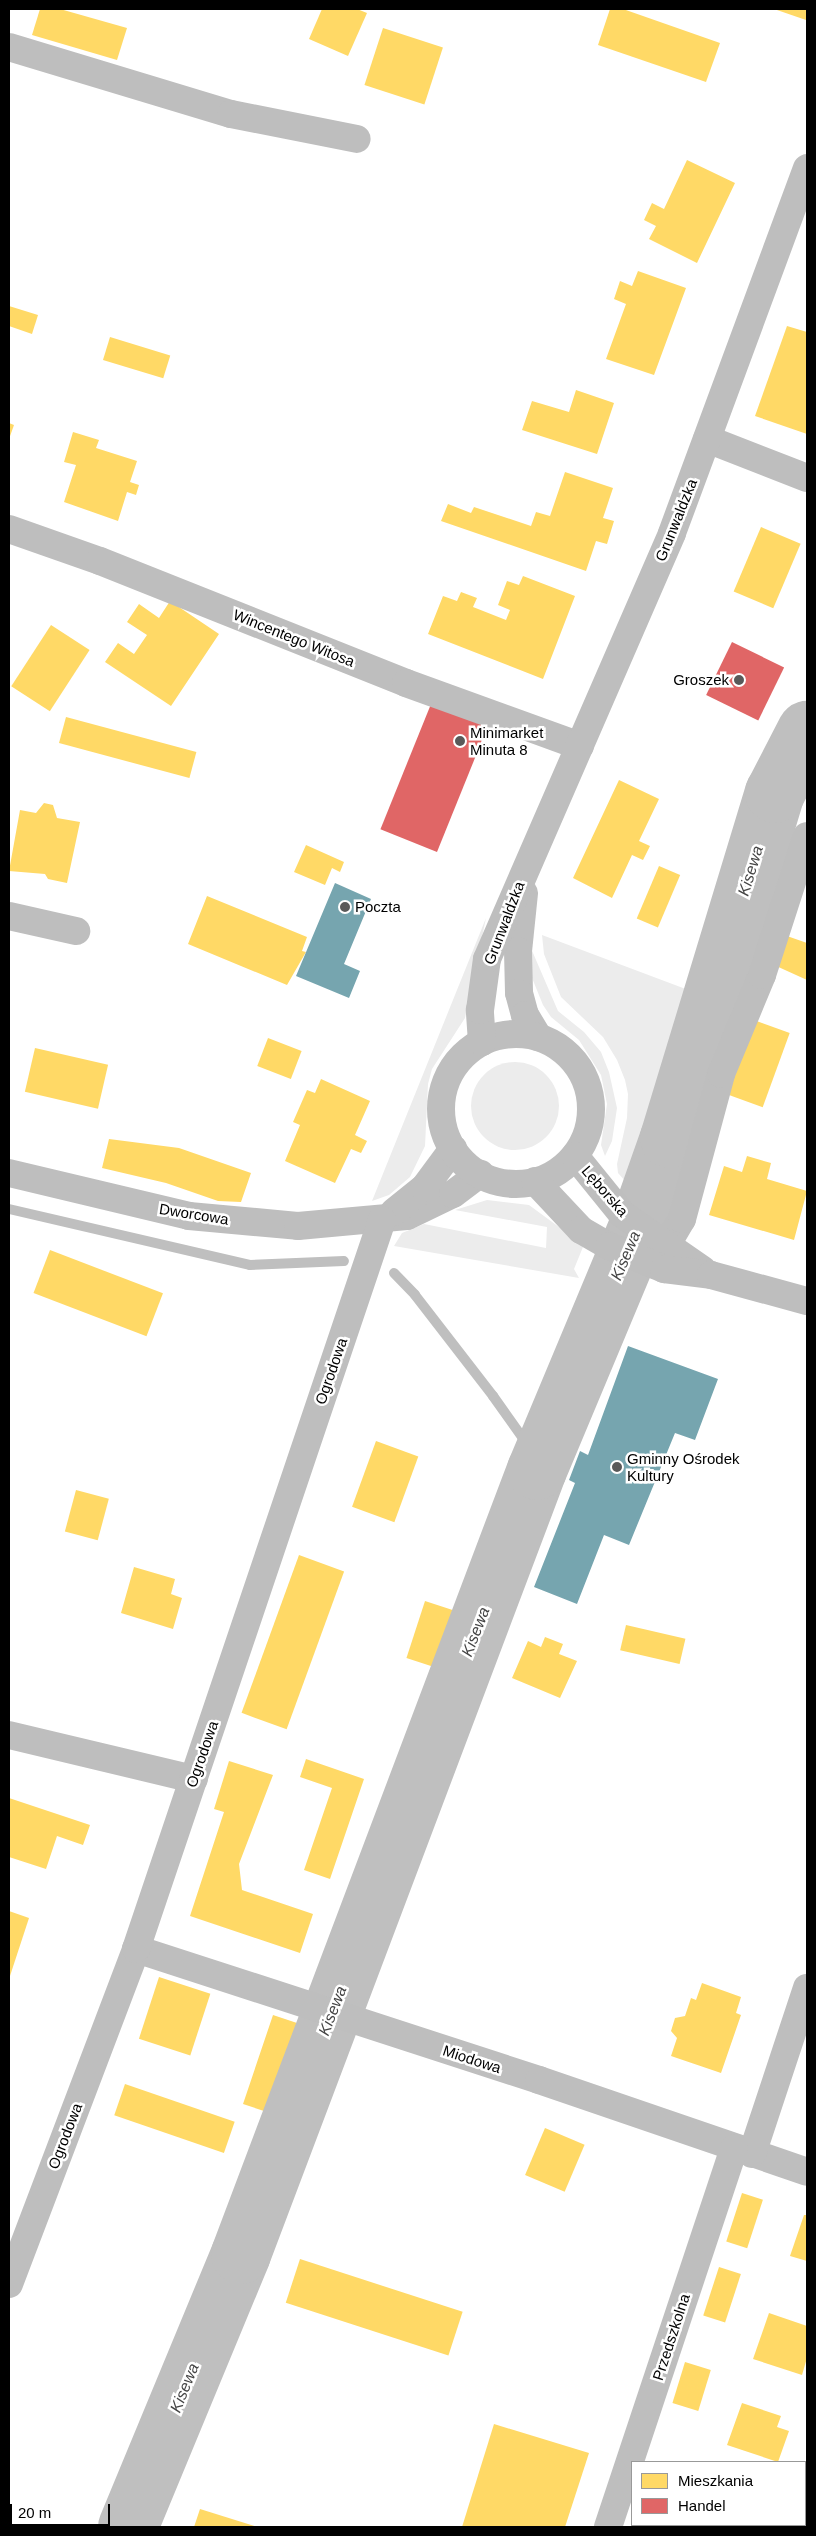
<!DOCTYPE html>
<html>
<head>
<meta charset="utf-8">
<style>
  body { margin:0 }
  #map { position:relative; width:816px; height:2536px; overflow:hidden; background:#fff; font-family:Helvetica,sans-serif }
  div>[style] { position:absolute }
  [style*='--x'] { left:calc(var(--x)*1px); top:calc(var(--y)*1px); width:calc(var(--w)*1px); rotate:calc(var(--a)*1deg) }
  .green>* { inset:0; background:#ececec }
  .round { border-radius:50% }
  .homes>* { inset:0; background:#ffd966; transform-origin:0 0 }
  .shops>* { inset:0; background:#e06666; transform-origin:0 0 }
  .public>* { inset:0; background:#76a5af }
  .stream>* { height:10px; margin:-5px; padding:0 5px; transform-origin:5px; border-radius:5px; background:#bfbfbf }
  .river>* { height:60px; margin:-30px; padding:0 30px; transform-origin:30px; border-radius:30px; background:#bfbfbf }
  .minor>* { height:28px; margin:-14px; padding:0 14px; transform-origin:14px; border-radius:14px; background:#bebebe }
  .major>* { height:28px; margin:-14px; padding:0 14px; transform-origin:14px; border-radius:14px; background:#bebebe }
  .major>.ring { margin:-14px; padding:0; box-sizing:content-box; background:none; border:28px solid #bebebe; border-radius:50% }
  .dots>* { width:14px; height:14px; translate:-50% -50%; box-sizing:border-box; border:2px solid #fff; border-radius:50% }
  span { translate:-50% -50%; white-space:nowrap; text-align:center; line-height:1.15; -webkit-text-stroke:5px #fff; paint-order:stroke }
  .street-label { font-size:15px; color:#000 }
  .poi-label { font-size:15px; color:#000 }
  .right { translate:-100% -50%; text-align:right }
  .left { translate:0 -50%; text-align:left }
  .water-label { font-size:16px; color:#444; font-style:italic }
  .frame { position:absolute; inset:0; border:10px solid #000; pointer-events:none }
  .legend { position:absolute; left:631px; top:2461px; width:175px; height:65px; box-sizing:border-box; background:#fff; border:1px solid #999; margin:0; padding:6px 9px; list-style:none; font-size:15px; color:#000 }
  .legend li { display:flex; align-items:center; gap:10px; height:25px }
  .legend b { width:25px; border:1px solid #999 }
  .scale { position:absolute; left:10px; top:2504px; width:100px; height:22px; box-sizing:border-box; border:2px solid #000; border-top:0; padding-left:6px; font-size:15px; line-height:18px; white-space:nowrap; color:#000; -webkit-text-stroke:4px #fff; paint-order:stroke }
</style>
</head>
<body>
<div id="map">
  <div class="green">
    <div style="clip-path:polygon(486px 918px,465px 1018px,432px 1069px,428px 1084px,425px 1146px,410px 1177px,389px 1195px,372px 1201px)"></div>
    <div style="clip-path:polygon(542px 935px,691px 991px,626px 1182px,618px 1173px,617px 1164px,627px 1118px,628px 1094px,625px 1080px,617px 1060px,603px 1037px,561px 997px,544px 954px)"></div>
    <div style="clip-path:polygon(530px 946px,558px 1011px,584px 1032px,601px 1052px,609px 1072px,617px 1108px,612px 1141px,605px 1156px,601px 1145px,607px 1104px,601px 1075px,579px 1040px,551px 1017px,543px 1005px,530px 973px)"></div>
    <div class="round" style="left:471px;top:1062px;width:88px;height:88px"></div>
    <div style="clip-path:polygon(487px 1200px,529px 1205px,563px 1230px,583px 1247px,574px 1269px,579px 1278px,394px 1246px,402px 1233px,424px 1224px,546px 1248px,547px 1227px,455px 1210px)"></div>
  </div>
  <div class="homes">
    <div style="clip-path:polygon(40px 9px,60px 9px,127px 28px,117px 60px,32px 35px)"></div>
    <div style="clip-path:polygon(322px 9px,357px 9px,367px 13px,348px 56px,309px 39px)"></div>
    <div style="clip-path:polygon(610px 9px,623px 9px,720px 43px,706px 82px,598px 45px)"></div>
    <div style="clip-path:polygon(774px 9px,807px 9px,807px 16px,806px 20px)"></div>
    <div style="left:383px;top:28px;width:63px;height:60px;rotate:18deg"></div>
    <div style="clip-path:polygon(687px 160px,735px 183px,697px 263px,649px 239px,656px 226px,644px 220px,652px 203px,664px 209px)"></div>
    <div style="clip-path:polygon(638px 271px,686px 288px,654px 375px,606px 359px,626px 304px,614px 299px,620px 281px,632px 286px)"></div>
    <div style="clip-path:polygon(9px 306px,38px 315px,32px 334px,9px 326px)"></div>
    <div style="clip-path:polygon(787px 326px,807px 332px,807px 434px,755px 416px)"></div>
    <div style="left:110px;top:337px;width:63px;height:24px;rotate:17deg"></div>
    <div style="clip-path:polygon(576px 390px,614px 403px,597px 454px,522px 430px,532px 401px,569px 412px)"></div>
    <div style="clip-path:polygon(9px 423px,14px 425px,9px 439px)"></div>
    <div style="clip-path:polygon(73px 432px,99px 440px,96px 448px,137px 461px,130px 482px,139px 485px,136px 495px,127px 492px,118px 521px,64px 502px,76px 465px,64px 462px)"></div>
    <div style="clip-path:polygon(565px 472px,613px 488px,603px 518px,614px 521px,607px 544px,596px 541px,586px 571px,441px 521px,448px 504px,471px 513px,474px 507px,531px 526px,536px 512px,550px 516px)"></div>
    <div style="left:761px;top:527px;width:43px;height:70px;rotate:23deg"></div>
    <div style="clip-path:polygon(523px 576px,575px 596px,543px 679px,428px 634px,443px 596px,457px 601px,461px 592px,477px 598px,473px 607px,506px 620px,510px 610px,498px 605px,507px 581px,519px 585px)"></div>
    <div style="clip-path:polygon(170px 601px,219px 634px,171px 706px,105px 662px,118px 643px,134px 654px,147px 635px,127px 622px,139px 604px,159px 618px)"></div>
    <div style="left:51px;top:625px;width:46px;height:73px;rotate:33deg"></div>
    <div style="left:66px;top:717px;width:135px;height:27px;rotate:15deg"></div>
    <div style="clip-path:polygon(619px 780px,659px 799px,639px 841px,650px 846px,643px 860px,632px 855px,612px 898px,573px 878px)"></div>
    <div style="clip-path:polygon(44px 803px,53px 805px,57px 818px,80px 822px,67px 883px,48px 879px,45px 874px,9px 871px,20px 810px,36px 813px)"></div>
    <div style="clip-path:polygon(306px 845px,344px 862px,340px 872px,332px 868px,325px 885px,294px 872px)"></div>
    <div style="left:659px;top:866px;width:23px;height:57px;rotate:23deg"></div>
    <div style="clip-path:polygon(207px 896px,307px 937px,302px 951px,306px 952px,287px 985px,188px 944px)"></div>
    <div style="clip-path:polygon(787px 936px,807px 943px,807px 980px,774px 965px)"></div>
    <div style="left:754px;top:1020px;width:38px;height:79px;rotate:20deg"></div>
    <div style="left:268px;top:1038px;width:36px;height:30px;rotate:21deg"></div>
    <div style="left:35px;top:1048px;width:75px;height:45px;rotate:13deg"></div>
    <div style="clip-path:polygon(321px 1079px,370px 1101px,355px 1135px,367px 1141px,361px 1153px,351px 1149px,335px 1183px,285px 1161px,300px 1125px,293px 1122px,307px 1090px,315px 1093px)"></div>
    <div style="clip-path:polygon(109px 1139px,179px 1148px,251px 1173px,241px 1202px,218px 1201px,166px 1183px,102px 1168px)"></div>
    <div style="clip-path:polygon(747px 1156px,771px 1163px,767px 1179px,807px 1191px,794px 1240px,709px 1215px,724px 1166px,742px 1172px)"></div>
    <div style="left:50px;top:1250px;width:121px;height:46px;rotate:21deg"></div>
    <div style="left:376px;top:1441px;width:45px;height:70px;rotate:20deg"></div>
    <div style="left:76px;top:1490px;width:34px;height:43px;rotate:15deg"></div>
    <div style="left:299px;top:1555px;width:48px;height:168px;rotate:20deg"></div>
    <div style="clip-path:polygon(134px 1567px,175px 1579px,171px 1594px,182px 1598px,173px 1629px,121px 1613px)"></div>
    <div style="left:425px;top:1601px;width:29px;height:60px;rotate:18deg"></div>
    <div style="left:626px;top:1625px;width:61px;height:26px;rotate:13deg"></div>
    <div style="clip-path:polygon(545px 1637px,563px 1644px,559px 1654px,577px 1661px,560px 1698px,512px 1678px,528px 1641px,541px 1647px)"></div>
    <div style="clip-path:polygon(306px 1759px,364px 1779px,330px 1879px,304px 1870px,332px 1788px,300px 1777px)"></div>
    <div style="clip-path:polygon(229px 1761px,273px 1775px,239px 1864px,242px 1890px,313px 1914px,300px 1953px,190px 1916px,224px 1812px,214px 1809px)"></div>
    <div style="clip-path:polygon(9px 1798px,90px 1825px,83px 1845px,57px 1836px,46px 1869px,9px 1857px)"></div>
    <div style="clip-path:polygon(9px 1911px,29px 1918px,9px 1979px)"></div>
    <div style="left:159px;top:1977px;width:54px;height:65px;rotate:18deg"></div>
    <div style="clip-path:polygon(702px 1983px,741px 1997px,736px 2013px,741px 2015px,721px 2073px,671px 2056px,677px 2038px,671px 2031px,675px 2018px,685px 2016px,691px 1998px,696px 2000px)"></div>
    <div style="clip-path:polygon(273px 2015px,300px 2024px,277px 2094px,273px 2092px,267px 2112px,243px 2104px)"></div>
    <div style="left:125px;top:2084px;width:116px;height:33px;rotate:19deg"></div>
    <div style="left:545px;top:2128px;width:43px;height:51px;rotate:23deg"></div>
    <div style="left:742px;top:2193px;width:22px;height:51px;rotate:18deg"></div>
    <div style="clip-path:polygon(804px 2215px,807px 2215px,807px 2261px,790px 2256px)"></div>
    <div style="left:300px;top:2259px;width:171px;height:46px;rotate:18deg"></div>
    <div style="left:719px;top:2267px;width:23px;height:51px;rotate:18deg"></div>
    <div style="clip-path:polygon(769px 2313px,807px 2326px,807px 2358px,802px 2375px,753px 2359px)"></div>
    <div style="left:685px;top:2362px;width:27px;height:43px;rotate:17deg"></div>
    <div style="clip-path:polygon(742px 2403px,781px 2416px,777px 2427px,789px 2431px,778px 2462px,727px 2445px)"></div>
    <div style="clip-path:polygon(494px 2424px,589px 2453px,565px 2527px,462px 2527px)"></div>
    <div style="clip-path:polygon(200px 2509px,258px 2527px,194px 2527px)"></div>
    <div style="clip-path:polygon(700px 2525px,758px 2525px,699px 2527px)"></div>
  </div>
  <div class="shops">
    <div style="left:732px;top:642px;width:58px;height:59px;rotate:26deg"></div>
    <div style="left:431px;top:704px;width:61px;height:135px;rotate:22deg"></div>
  </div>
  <div class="public">
    <div style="clip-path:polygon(335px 883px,371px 899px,344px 964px,360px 971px,349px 998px,296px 976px)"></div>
    <div style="clip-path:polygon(628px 1346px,718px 1379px,695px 1440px,675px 1433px,629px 1545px,604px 1535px,577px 1604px,534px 1587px,575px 1483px,569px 1480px,580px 1451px,588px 1455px)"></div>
  </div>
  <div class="stream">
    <div style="--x:9;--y:1209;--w:247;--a:13.1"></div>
    <div style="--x:250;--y:1265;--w:94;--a:-2.4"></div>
    <div style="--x:394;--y:1273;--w:30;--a:46"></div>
    <div style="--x:415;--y:1295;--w:128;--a:52.3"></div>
    <div style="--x:493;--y:1396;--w:55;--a:54.6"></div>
    <div style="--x:525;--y:1441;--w:31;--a:68"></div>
  </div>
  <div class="river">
    <div style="--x:128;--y:2527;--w:295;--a:-67.5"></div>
    <div style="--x:241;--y:2254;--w:838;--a:-69.32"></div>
    <div style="--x:537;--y:1470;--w:264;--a:-67.3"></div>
    <div style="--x:639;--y:1226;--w:93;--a:-70.6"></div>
    <div style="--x:670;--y:1138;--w:361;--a:-73.1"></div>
    <div style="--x:775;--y:793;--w:70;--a:-62.7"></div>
  </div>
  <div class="minor">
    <div style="--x:9;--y:47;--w:232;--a:16.8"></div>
    <div style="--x:231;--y:114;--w:128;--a:11.2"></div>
    <div style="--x:707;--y:439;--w:107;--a:21.3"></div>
    <div style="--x:9;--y:529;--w:96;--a:19.4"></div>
    <div style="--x:100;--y:561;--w:329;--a:21.7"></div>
    <div style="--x:406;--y:683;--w:185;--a:19.9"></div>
    <div style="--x:9;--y:916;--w:69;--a:12.6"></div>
    <div style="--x:9;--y:1173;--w:185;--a:13.4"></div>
    <div style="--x:189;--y:1216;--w:109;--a:5.2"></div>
    <div style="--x:298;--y:1226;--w:109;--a:-5.2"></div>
    <div style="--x:407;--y:1216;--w:51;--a:-25.6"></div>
    <div style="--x:453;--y:1194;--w:34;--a:-37"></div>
    <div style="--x:394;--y:1212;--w:38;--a:-39"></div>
    <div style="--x:424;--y:1188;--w:49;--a:-53.4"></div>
    <div style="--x:655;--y:1265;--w:53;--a:-59.6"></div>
    <div style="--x:682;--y:1219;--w:150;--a:-74.9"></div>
    <div style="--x:721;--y:1074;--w:107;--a:-67.5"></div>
    <div style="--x:762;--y:975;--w:146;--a:-72.1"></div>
    <div style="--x:9;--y:1735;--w:190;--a:13.4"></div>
    <div style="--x:136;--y:1949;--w:424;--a:18"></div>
    <div style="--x:539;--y:2080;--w:283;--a:18.9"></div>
    <div style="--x:752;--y:2154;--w:175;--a:-71.7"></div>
    <div style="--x:9;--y:2284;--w:358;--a:-69.2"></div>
    <div style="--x:136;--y:1949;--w:769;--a:-71.35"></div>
    <div style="--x:608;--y:2527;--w:399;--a:-71.6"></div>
  </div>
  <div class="major">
    <div style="--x:524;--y:893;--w:58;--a:95.9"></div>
    <div style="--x:518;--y:951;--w:42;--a:88.6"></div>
    <div style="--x:519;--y:993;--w:23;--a:75"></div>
    <div style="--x:525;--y:1015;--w:26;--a:59"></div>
    <div class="ring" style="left:441px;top:1034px;width:122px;height:122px"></div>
    <div style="--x:482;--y:1042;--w:32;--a:-94"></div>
    <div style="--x:480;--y:1010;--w:51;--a:-82.2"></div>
    <div style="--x:487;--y:959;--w:464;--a:-66.5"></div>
    <div style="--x:672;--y:533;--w:389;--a:-69.7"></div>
    <div style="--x:575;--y:1156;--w:75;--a:51"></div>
    <div style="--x:622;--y:1214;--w:98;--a:34.7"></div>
    <div style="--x:535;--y:1181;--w:67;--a:46.8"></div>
    <div style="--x:581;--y:1230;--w:32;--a:30"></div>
    <div style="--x:609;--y:1246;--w:60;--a:22.7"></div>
    <div style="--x:664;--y:1269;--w:47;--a:7.3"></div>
    <div style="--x:711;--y:1275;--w:99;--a:15.2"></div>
  </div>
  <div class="dots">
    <div style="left:739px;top:680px;background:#595959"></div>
    <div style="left:460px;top:741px;background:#595959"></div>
    <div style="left:345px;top:907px;background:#595959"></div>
    <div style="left:617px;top:1467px;background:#595959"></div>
  </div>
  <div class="street-label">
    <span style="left:676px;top:520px;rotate:-68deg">Grunwaldzka</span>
    <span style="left:294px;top:638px;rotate:22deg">Wincentego Witosa</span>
    <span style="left:504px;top:923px;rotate:-69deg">Grunwaldzka</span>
    <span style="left:605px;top:1191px;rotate:49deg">Lęborska</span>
    <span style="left:194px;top:1214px;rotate:9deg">Dworcowa</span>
    <span style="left:331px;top:1371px;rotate:-71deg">Ogrodowa</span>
    <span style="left:202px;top:1754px;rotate:-71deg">Ogrodowa</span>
    <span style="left:472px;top:2059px;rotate:18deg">Miodowa</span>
    <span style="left:65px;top:2136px;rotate:-69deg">Ogrodowa</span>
    <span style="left:671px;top:2337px;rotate:-72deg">Przedszkolna</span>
  </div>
  <div class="poi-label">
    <span class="right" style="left:729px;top:680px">Groszek</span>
    <span class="left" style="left:470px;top:741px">Minimarket<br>Minuta 8</span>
    <span class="left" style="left:355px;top:907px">Poczta</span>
    <span class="left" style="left:627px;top:1467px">Gminny Ośrodek<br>Kultury</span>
  </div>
  <div class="water-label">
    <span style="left:751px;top:871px;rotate:-73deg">Kisewa</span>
    <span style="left:626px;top:1256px;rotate:-67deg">Kisewa</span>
    <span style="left:476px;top:1632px;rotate:-69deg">Kisewa</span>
    <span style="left:333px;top:2011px;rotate:-69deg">Kisewa</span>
    <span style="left:185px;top:2388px;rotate:-68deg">Kisewa</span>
  </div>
  <div class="frame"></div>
  <ul class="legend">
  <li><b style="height:14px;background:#ffd966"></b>Mieszkania</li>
  <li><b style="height:14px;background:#e06666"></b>Handel</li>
  </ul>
  <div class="scale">20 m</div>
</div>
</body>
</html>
